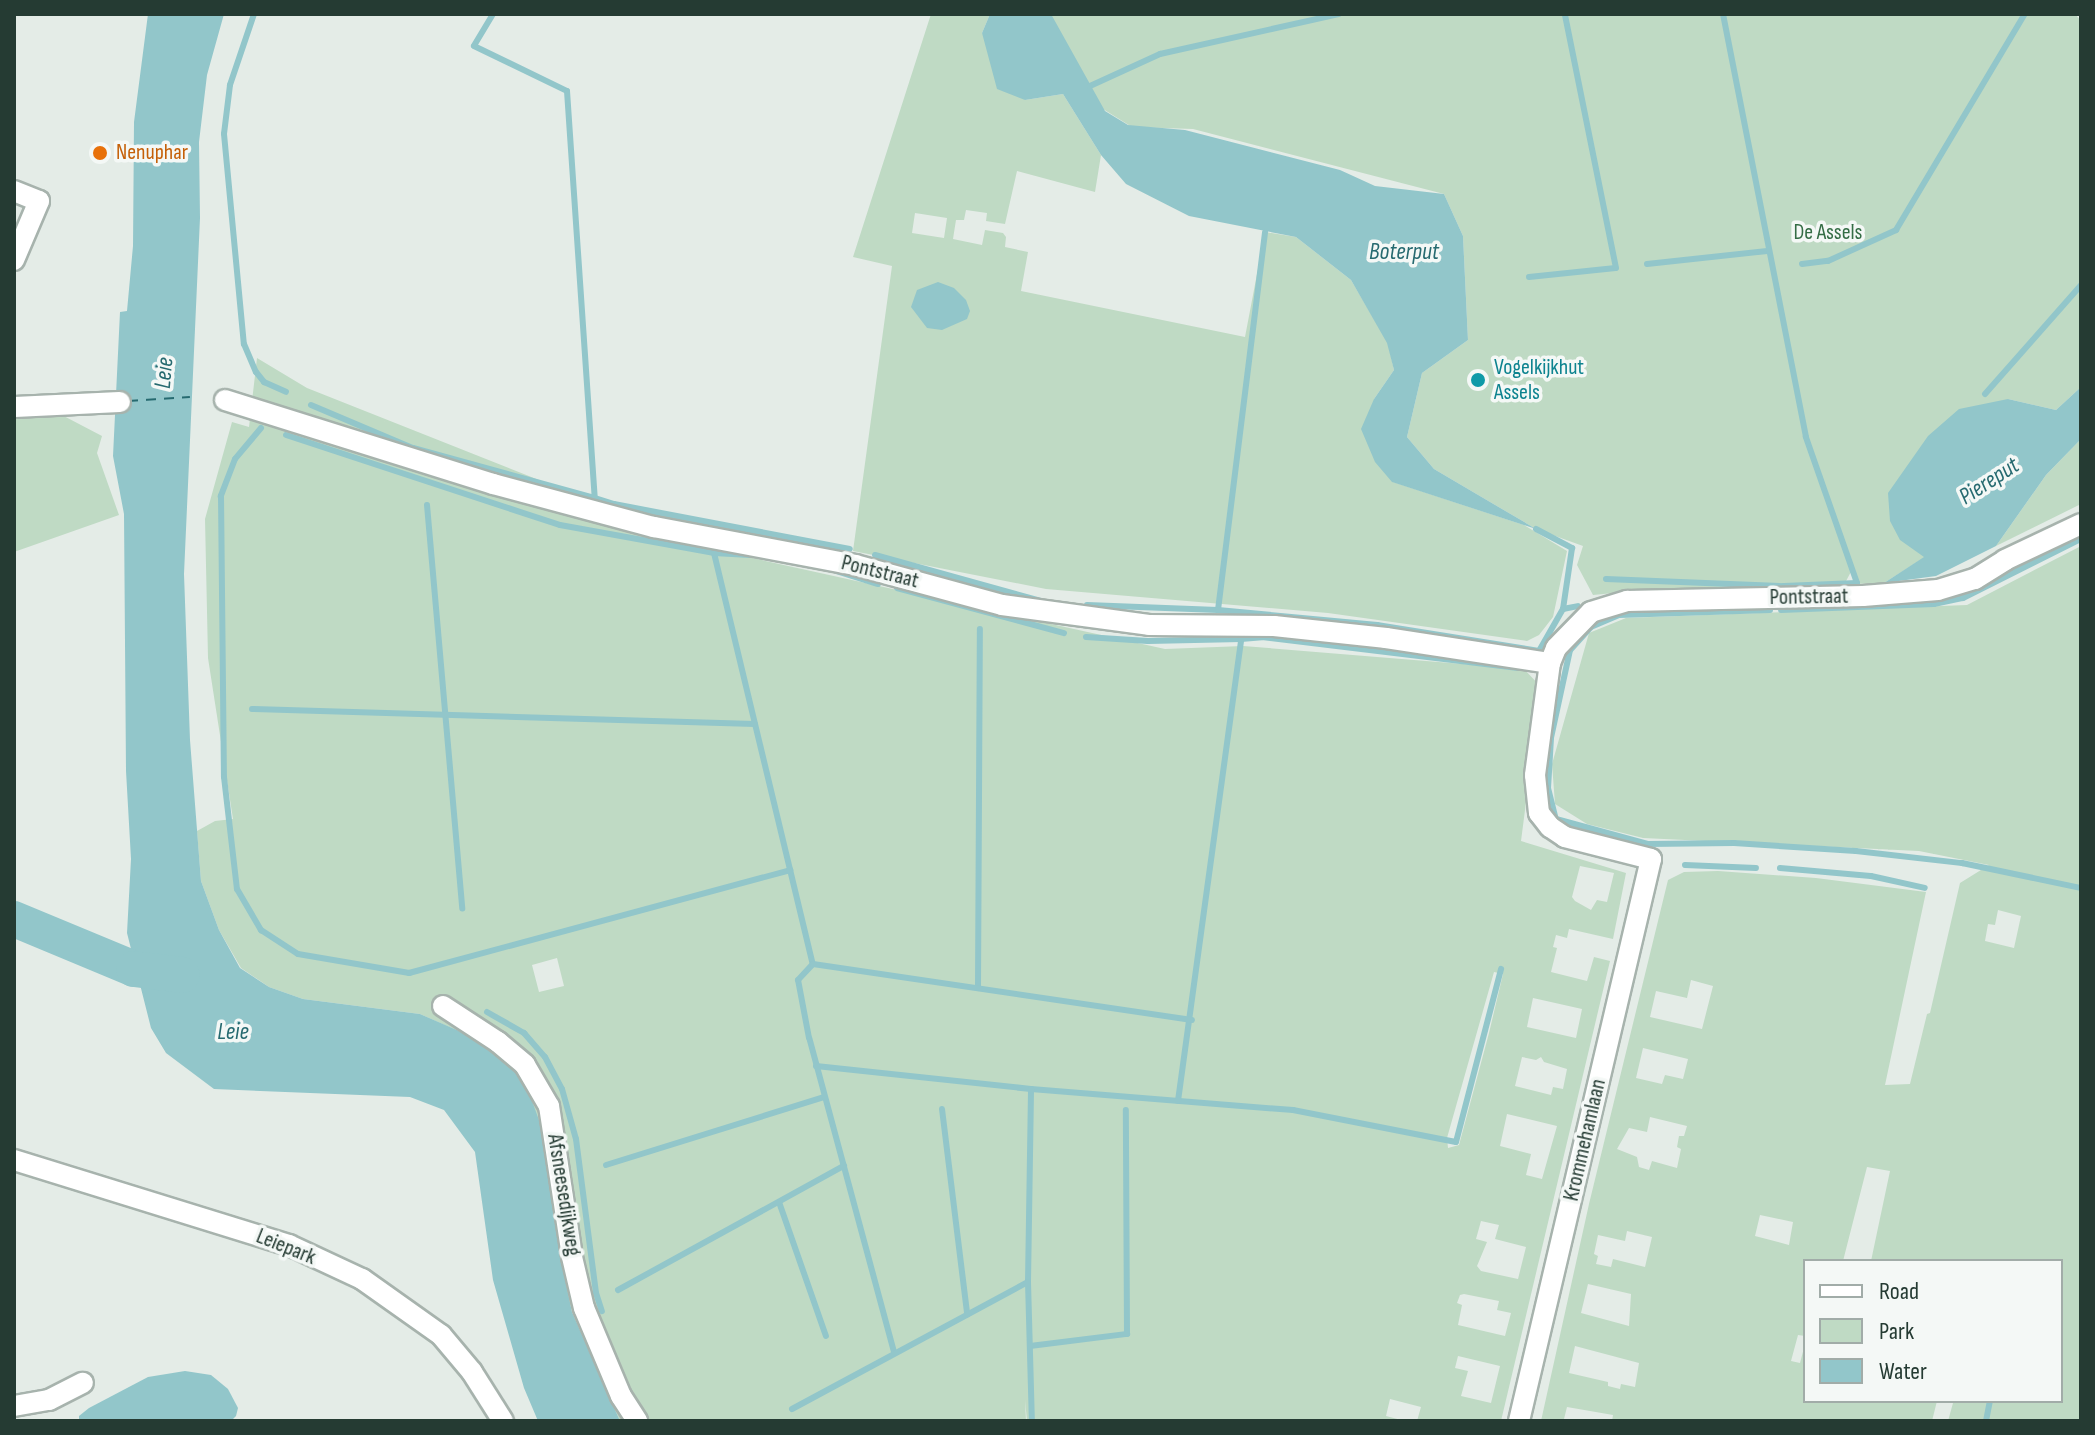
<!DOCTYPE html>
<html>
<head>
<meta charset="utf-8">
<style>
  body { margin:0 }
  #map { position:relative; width:2095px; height:1435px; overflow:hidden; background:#e4ece7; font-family:"Sofia Sans Condensed",sans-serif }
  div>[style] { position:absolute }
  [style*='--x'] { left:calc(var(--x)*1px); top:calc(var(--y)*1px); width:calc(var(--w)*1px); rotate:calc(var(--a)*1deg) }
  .green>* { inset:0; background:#bfdac4 }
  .water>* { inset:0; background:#92c6ca }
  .stream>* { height:6px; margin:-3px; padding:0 3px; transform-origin:3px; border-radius:3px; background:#92c6ca }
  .river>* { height:36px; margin:-18px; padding:0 18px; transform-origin:18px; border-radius:18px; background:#92c6ca }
  .ferry>* { height:2px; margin-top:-1px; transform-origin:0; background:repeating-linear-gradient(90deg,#266a70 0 10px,transparent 0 18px) }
  .roads { filter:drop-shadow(2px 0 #a7b3ad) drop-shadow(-2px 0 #a7b3ad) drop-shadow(0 2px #a7b3ad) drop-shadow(0 -2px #a7b3ad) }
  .minor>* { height:20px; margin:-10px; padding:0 10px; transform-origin:10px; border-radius:10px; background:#fff }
  .dots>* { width:22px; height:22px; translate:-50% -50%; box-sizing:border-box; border:4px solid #f4f8f6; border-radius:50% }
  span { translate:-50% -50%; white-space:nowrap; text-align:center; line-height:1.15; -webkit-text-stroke:7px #f4f8f6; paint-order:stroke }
  .food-label { font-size:22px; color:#c56008 }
  .left { translate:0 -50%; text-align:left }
  .park-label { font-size:22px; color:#346d45 }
  .culture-label { font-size:22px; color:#0d838f }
  .street-label { font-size:22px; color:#253b33 }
  .water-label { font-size:24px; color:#266a70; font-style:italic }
  .frame { position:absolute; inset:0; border:16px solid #253b33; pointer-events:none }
  .legend { position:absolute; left:1803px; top:1259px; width:260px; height:144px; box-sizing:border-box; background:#f4f8f6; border:2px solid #a1aca8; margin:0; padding:10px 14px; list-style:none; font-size:24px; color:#253b33 }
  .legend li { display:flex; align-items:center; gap:16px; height:40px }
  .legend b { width:40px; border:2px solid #a1aca8 }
</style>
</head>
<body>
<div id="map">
  <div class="green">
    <div style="clip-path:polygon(evenodd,931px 14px,990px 14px,982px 33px,1025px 100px,1063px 94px,1101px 155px,1095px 192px,1017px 171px,1005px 224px,986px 221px,987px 213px,966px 210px,964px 220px,956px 220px,953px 239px,982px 245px,985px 230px,1003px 233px,1006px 237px,1005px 247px,1028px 252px,1021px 291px,1245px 337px,1265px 232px,1296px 237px,1351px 280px,1388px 343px,1394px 370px,1374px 399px,1393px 482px,1524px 525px,1567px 551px,1553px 617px,1539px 635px,1527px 641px,1328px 613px,1046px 589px,853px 551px,892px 266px,853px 257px,931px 14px,915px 213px,947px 218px,944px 238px,912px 233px,915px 213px)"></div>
    <div style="clip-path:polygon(1047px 14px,2075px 14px,2081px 21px,2081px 387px,2056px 410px,2008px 399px,1925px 557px,1884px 583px,1853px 584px,1854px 566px,1836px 600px,1624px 592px,1593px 595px,1577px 565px,1583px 546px,1536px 529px,1434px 469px,1407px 437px,1422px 373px,1468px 340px,1463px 236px,1444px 194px,1193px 129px,1132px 127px,1103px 109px)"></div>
    <div style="clip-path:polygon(evenodd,257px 358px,307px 388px,592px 501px,718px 525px,725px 552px,1165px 649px,1243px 646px,1524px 669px,1541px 687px,1521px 841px,1626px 873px,1613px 939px,1569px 929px,1567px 938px,1556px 935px,1553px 947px,1557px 948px,1551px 972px,1587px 981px,1594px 957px,1610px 961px,1501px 1421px,1417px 1421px,1421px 1407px,1390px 1399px,1386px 1416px,1405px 1421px,1027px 1421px,1025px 1400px,1026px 1421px,620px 1421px,572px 1312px,503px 1057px,465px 1034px,420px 1014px,303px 999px,269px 987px,241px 968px,219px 930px,201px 881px,197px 831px,215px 821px,233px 819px,208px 658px,205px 519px,232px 422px,249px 427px,257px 358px,1580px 866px,1614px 873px,1607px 902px,1597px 900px,1591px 910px,1575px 901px,1572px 897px,1580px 866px,257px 358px,557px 958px,564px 986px,539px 992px,532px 965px,557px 958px,257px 358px,1494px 972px,1503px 974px,1489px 1033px,1459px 1145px,1448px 1148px,1447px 1138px,1494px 972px,257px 358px,1533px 998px,1582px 1009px,1576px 1038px,1527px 1027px,1533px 998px,257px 358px,1522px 1057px,1536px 1060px,1541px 1057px,1544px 1062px,1567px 1069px,1563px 1089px,1553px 1087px,1551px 1095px,1515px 1086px,1522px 1057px,257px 358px,1507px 1114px,1557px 1126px,1542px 1179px,1526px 1175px,1531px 1154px,1500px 1146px,1507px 1114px,257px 358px,1481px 1221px,1499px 1225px,1495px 1239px,1526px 1247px,1518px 1279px,1481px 1271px,1477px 1266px,1487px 1242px,1476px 1239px,1481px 1221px,257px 358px,1464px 1294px,1499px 1301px,1497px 1310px,1511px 1313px,1505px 1336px,1458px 1325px,1462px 1305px,1457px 1303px,1460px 1295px,1464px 1294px,257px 358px,1458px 1356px,1500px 1366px,1491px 1403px,1461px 1396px,1468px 1371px,1455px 1368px,1458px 1356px)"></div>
    <div style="clip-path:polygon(58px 413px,102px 436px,97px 453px,119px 515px,14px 552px,14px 418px)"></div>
    <div style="clip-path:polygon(2081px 439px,2081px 504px,1996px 546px,2046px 475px)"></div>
    <div style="clip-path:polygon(evenodd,2081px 546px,2081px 1421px,1948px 1421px,1953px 1403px,1945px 1401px,2061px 1401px,2061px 1261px,1871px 1261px,1890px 1171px,1867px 1167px,1843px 1261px,1805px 1261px,1805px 1336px,1798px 1335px,1791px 1361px,1800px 1363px,1805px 1344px,1805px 1401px,1937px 1401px,1932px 1421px,1612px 1421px,1613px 1415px,1567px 1407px,1564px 1419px,1541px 1421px,1589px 1204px,1668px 880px,1684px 872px,1718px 871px,1816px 878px,1926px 892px,1885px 1085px,1910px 1084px,1927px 1014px,1930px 1013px,1960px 883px,1989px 865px,1919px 851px,1643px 838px,1587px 824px,1555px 804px,1552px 764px,1589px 633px,1626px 618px,1967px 605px,2081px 546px,1998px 910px,2021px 916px,2014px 948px,1985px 941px,1988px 924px,1995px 925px,1998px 910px,2081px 546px,1691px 980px,1713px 986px,1702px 1029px,1650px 1017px,1656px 991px,1687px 998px,1691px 980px,2081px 546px,1643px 1048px,1688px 1059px,1683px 1079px,1665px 1075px,1662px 1084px,1636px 1078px,1643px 1048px,2081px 546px,1650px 1117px,1687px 1126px,1684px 1136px,1679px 1136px,1677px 1147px,1681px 1149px,1677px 1168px,1652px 1161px,1649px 1170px,1639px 1167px,1637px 1157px,1617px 1149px,1629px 1128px,1647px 1132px,1650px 1117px,2081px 546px,1760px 1215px,1793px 1222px,1789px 1245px,1755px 1236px,1760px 1215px,2081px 546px,1627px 1231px,1652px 1237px,1645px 1267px,1613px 1259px,1611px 1267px,1596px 1264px,1598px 1256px,1594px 1254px,1598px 1235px,1625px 1241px,1627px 1231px,2081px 546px,1588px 1284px,1631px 1294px,1629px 1326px,1581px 1313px,1588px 1284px,2081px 546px,1575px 1346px,1639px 1363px,1635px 1387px,1621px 1384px,1620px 1389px,1608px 1386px,1608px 1382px,1569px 1373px,1575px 1346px)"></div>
  </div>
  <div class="water">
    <div style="clip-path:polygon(148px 14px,224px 14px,207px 75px,199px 142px,200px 218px,184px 574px,190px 740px,201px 881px,219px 930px,240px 968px,269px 987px,303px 999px,420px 1014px,466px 1034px,503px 1057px,527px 1087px,544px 1134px,560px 1256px,572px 1312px,620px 1421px,538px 1421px,524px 1388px,493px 1280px,475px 1152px,444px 1110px,410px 1097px,214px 1089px,166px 1053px,151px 1028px,127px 933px,131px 859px,126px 771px,124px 514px,113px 456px,120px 312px,127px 311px,133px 246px,134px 122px)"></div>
    <div style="clip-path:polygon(990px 14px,1051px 14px,1105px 111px,1128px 125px,1185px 130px,1340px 170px,1375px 186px,1444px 194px,1463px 236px,1468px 340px,1422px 373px,1407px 437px,1434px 469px,1536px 529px,1392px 482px,1375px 462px,1361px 429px,1374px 399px,1394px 370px,1387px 343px,1351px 280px,1296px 237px,1189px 216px,1126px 184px,1101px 155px,1063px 94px,1025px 100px,997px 89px,982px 33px)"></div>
    <div style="clip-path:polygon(938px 282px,954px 288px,966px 300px,970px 311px,967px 319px,942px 330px,927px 328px,911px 307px,917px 290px)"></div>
    <div style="clip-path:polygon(2081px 387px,2081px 439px,2046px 475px,1996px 546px,1936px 576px,1884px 583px,1924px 557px,1900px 540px,1890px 521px,1888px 493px,1928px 436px,1959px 409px,2008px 399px,2056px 410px)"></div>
    <div style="clip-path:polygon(185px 1371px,211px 1375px,228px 1389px,238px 1408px,236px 1416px,231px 1421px,79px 1421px,79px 1416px,89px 1408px,148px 1377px)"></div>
  </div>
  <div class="stream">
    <div style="--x:254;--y:14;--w:75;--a:108.7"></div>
    <div style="--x:230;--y:85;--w:49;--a:97"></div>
    <div style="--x:224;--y:134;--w:211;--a:84.6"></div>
    <div style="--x:244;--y:344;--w:30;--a:67"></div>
    <div style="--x:256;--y:372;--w:13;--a:51"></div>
    <div style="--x:264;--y:382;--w:24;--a:24"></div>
    <div style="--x:493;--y:14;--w:37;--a:121"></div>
    <div style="--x:474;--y:46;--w:103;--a:25.8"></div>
    <div style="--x:567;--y:91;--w:408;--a:86.1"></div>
    <div style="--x:595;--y:498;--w:20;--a:18"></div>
    <div style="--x:614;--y:504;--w:240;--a:10.8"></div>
    <div style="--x:1090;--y:86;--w:77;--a:-24.6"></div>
    <div style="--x:1160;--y:54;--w:183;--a:-12.6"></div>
    <div style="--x:1647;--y:264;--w:121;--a:-6.2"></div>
    <div style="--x:1802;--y:264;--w:26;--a:-7"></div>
    <div style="--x:1828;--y:261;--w:75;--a:-24.5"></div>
    <div style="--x:1896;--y:230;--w:252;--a:-59.2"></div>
    <div style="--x:1529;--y:277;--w:87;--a:-5.9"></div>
    <div style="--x:1616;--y:268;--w:259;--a:-101.4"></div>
    <div style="--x:1985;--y:394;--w:145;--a:-48.6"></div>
    <div style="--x:311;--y:405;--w:111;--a:22.9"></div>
    <div style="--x:413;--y:448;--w:189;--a:15.4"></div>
    <div style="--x:261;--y:428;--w:40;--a:130"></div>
    <div style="--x:235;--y:459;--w:40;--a:111"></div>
    <div style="--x:221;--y:496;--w:281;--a:89.4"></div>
    <div style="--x:224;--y:777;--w:113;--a:83.4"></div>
    <div style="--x:237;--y:889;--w:48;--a:59.7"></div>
    <div style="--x:261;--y:930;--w:44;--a:33"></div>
    <div style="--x:298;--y:954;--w:113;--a:9.7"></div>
    <div style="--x:409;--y:973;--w:395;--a:-15.1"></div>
    <div style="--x:286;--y:435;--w:288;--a:18.2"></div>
    <div style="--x:560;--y:525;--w:157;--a:10.3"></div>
    <div style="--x:714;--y:553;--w:423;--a:76.5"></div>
    <div style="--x:427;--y:505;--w:405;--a:85"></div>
    <div style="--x:1536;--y:529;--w:41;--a:27.8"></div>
    <div style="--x:1572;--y:548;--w:62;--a:98.4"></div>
    <div style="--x:1563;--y:609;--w:15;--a:-11"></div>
    <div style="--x:714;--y:553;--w:36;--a:3"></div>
    <div style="--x:875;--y:555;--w:172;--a:15.5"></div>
    <div style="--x:836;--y:571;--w:44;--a:17.2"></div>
    <div style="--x:1606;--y:579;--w:178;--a:2.3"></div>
    <div style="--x:1784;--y:586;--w:73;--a:-2.4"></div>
    <div style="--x:1857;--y:583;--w:155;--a:-109.3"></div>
    <div style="--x:1806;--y:437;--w:431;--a:-101.1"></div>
    <div style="--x:897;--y:588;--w:173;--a:15.1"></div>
    <div style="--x:1087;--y:605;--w:131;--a:2.2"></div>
    <div style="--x:1218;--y:610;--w:381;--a:-82.9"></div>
    <div style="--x:1218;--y:610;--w:160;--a:5.4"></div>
    <div style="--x:1377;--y:625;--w:164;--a:9.1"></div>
    <div style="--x:1539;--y:651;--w:48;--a:-60.3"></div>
    <div style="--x:1770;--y:610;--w:151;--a:178.1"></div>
    <div style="--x:1619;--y:615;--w:30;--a:157"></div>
    <div style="--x:1591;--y:627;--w:31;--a:132"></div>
    <div style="--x:1570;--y:650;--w:90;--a:102.2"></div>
    <div style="--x:1551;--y:738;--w:50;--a:93.4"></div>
    <div style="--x:1548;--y:788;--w:32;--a:76"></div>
    <div style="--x:1556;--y:819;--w:95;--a:15.2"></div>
    <div style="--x:1648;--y:844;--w:86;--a:-0.7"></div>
    <div style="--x:1734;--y:843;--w:122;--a:3.8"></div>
    <div style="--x:1856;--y:851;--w:107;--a:6.5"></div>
    <div style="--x:1962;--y:863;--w:122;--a:11.9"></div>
    <div style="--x:1781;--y:610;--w:153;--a:-2.2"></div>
    <div style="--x:1934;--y:604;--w:30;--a:-12"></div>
    <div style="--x:1963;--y:598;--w:132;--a:-26.6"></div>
    <div style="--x:1086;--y:637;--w:62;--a:3.7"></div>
    <div style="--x:1148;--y:641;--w:93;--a:-1.2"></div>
    <div style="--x:252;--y:709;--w:503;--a:1.71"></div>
    <div style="--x:1685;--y:865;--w:71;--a:2.4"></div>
    <div style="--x:1780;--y:868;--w:91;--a:5"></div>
    <div style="--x:1871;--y:876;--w:55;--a:12.5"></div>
    <div style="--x:978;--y:987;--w:358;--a:-89.7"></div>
    <div style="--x:487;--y:1012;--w:43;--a:29.6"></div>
    <div style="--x:524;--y:1033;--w:32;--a:49"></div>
    <div style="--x:545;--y:1057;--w:36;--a:62"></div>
    <div style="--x:562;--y:1089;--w:52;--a:74.4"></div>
    <div style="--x:576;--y:1139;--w:155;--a:82.6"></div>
    <div style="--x:596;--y:1293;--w:19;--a:72"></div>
    <div style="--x:816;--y:1066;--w:216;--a:6.1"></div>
    <div style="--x:1031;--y:1089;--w:263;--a:4.6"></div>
    <div style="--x:1293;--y:1110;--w:166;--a:11.1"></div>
    <div style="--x:1456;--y:1142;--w:179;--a:-75.4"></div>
    <div style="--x:1178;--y:1101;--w:466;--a:-82.2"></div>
    <div style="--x:1241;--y:639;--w:21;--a:-5"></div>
    <div style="--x:1262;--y:637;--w:258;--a:6.9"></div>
    <div style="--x:942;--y:1109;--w:207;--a:83"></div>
    <div style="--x:606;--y:1165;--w:228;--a:-17.3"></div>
    <div style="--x:779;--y:1202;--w:142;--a:70.7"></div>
    <div style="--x:1028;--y:1282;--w:193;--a:-89.1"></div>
    <div style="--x:618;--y:1290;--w:258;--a:-28.8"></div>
    <div style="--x:1030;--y:1346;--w:98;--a:-7.1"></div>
    <div style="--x:1127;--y:1334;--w:224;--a:-90.3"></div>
    <div style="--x:894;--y:1352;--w:325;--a:-105.1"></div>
    <div style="--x:809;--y:1038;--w:59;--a:-100.7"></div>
    <div style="--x:798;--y:980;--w:22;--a:-47"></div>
    <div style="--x:813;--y:964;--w:383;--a:8.4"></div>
    <div style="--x:792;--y:1409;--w:268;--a:-28.3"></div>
    <div style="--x:1028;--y:1282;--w:139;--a:88.4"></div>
    <div style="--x:1986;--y:1421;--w:20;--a:-79"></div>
  </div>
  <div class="river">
    <div style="--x:14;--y:919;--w:130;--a:22.6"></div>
    <div style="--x:134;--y:969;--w:48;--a:7.1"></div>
  </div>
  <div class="ferry">
    <div style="--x:128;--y:401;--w:62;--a:-3.7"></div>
  </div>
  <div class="roads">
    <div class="minor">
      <div style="--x:14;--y:191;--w:27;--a:22"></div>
      <div style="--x:39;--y:201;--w:64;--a:113"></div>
      <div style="--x:225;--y:400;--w:281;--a:17.4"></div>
      <div style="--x:493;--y:484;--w:167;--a:15"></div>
      <div style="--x:654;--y:527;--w:205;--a:10.7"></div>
      <div style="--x:855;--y:565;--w:152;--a:15.2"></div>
      <div style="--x:1002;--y:605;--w:148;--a:7.7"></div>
      <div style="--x:1149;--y:625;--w:125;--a:0.5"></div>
      <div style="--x:1274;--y:626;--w:113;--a:6.1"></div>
      <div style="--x:1386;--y:638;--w:166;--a:8.7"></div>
      <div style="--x:14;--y:407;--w:106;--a:-2.7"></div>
      <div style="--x:443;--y:1006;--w:66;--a:33.2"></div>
      <div style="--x:498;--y:1042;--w:35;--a:40"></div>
      <div style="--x:525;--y:1065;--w:48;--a:59.7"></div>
      <div style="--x:549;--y:1106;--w:153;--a:81.3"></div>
      <div style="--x:572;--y:1257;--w:52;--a:76.8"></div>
      <div style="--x:584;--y:1308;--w:95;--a:67.2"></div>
      <div style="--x:621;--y:1396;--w:30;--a:57"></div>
      <div style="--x:14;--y:1160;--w:288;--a:17.2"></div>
      <div style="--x:289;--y:1245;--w:81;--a:25"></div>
      <div style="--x:362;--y:1279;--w:97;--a:35.3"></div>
      <div style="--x:441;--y:1335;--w:48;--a:50"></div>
      <div style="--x:472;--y:1372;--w:58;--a:57.7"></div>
      <div style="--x:14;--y:1406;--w:36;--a:-10"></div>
      <div style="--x:49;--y:1400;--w:38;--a:-27"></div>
      <div style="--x:1519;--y:1421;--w:577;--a:-76.78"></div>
      <div style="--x:1651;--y:859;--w:89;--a:-165.7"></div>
      <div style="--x:1565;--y:837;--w:18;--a:-146"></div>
      <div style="--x:1550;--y:827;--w:18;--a:-128"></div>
      <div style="--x:1539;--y:813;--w:38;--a:-96"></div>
      <div style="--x:1535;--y:775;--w:113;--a:-82.4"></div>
      <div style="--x:1550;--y:663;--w:16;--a:-68"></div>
      <div style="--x:1556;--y:648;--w:50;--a:-45.8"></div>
      <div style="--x:1591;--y:612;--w:38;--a:-17"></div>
      <div style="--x:1627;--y:601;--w:236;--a:-1.2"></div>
      <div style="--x:1863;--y:596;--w:75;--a:-4.6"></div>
      <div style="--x:1938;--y:590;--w:39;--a:-17"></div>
      <div style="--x:1975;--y:579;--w:36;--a:-32"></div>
      <div style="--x:2005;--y:560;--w:84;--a:-25.3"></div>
    </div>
  </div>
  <div class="dots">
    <div style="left:100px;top:153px;background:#e8710a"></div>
    <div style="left:1478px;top:380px;background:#0f9aa8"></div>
  </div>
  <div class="food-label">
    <span class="left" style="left:116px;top:153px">Nenuphar</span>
  </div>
  <div class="park-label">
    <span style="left:1828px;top:233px">De Assels</span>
  </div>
  <div class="culture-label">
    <span class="left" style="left:1494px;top:380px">Vogelkijkhut<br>Assels</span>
  </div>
  <div class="street-label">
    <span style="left:880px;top:572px;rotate:14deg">Pontstraat</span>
    <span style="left:1809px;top:597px;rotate:-1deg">Pontstraat</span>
    <span style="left:1585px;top:1140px;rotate:-77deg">Krommehamlaan</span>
    <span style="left:564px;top:1195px;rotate:81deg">Afsneesedijkweg</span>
    <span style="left:286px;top:1247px;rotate:22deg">Leiepark</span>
  </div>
  <div class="water-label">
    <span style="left:1404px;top:252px">Boterput</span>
    <span style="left:164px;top:373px;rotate:-85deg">Leie</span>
    <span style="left:1989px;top:481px;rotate:-33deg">Piereput</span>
    <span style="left:233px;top:1032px">Leie</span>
  </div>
  <div class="frame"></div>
  <ul class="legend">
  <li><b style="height:10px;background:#fff"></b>Road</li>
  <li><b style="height:22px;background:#bfdac4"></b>Park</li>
  <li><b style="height:22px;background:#92c6ca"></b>Water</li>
  </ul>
</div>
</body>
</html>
